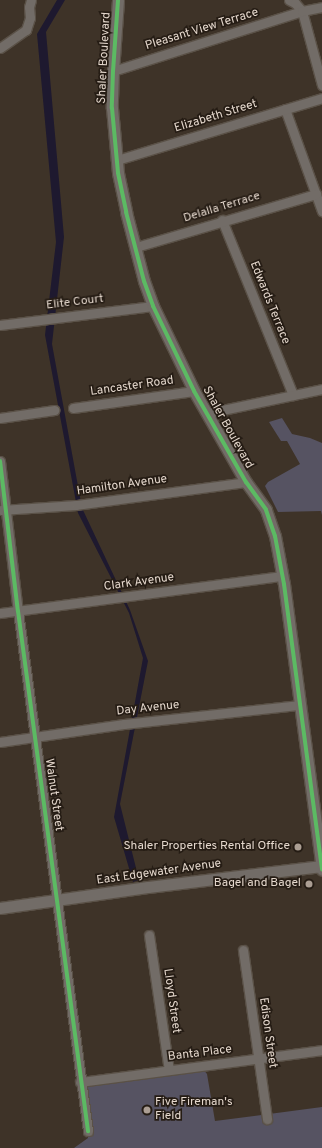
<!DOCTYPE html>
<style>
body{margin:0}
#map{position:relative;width:322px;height:1148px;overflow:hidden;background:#3e3328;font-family:Overpass,sans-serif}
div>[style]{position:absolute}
.green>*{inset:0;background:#565362}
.water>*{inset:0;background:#1e192f}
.roads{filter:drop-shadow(1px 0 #5a5147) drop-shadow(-1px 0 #5a5147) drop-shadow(0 1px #5a5147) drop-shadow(0 -1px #5a5147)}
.minor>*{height:9px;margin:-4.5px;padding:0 4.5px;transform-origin:4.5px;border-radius:4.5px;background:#726c67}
.tertiary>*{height:11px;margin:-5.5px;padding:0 5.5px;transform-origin:5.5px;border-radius:5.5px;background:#726c67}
.cycleway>*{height:4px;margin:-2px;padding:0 2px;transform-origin:2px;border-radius:2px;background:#5cba63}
.dots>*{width:11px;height:11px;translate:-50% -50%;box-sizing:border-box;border:2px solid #251c14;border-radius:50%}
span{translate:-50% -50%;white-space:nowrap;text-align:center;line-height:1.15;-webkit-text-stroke:3.5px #251c14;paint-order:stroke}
.street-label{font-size:12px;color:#e5d8cd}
.poi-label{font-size:12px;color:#e5d8cd}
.right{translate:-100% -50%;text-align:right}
.left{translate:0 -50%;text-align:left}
</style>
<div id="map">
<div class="green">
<i style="clip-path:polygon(282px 418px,292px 434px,310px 438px,322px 443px,322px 515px,321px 511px,278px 512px,265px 486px,268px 482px,300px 464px,287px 441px,281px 441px,269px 422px)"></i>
<i style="clip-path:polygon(199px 1064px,207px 1074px,215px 1121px,322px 1107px,322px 1148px,74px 1148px,88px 1138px,80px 1082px)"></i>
</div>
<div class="water">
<i style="clip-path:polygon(57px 0,65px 0,46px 32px,64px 237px,52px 344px,82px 508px,130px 610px,148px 661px,120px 804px,139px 880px,133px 882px,114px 817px,143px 658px,129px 613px,78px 513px,45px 335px,56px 242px,37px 34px)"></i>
</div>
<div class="roads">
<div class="minor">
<i style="left:289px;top:0;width:7px;rotate:27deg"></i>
<i style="left:295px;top:3px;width:11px;rotate:49deg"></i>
<i style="left:302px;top:11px;width:77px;rotate:74.9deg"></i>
<i style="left:0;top:48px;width:32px;rotate:-35deg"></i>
<i style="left:26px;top:30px;width:13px;rotate:-72deg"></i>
<i style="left:30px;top:18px;width:11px;rotate:-95deg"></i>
<i style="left:29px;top:7px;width:7px;rotate:-74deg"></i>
<i style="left:113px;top:71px;width:198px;rotate:-17.6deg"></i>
<i style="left:302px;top:11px;width:20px;rotate:-11deg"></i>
<i style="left:285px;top:109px;width:109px;rotate:70.1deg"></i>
<i style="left:117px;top:160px;width:214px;rotate:-16.8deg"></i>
<i style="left:222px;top:220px;width:189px;rotate:67.9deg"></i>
<i style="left:136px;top:247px;width:188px;rotate:-16.4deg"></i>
<i style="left:0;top:325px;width:154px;rotate:-7.1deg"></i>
<i style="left:73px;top:408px;width:122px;rotate:-8deg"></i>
<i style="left:208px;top:413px;width:116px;rotate:-11.9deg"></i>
<i style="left:0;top:418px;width:55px;rotate:-8.4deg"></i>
<i style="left:0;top:461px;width:151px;rotate:83.2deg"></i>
<i style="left:18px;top:611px;width:525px;rotate:82.33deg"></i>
<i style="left:1px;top:510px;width:75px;rotate:-3.8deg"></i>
<i style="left:76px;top:505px;width:172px;rotate:-7.7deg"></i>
<i style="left:0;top:613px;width:284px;rotate:-7.5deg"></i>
<i style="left:0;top:742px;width:125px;rotate:-8.3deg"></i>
<i style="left:124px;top:724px;width:177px;rotate:-6.2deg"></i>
<i style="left:149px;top:935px;width:136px;rotate:81.6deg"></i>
<i style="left:243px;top:950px;width:171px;rotate:81.9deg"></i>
<i style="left:80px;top:1082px;width:244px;rotate:-7.5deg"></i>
</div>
<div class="tertiary">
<i style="left:118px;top:0;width:71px;rotate:94deg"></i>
<i style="left:113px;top:71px;width:37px;rotate:92deg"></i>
<i style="left:112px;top:108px;width:65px;rotate:84.7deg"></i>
<i style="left:118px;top:173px;width:40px;rotate:78deg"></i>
<i style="left:126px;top:212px;width:71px;rotate:75.4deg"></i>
<i style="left:144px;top:281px;width:27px;rotate:70deg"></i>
<i style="left:153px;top:306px;width:94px;rotate:64.2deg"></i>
<i style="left:194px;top:391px;width:105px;rotate:60.3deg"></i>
<i style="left:246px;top:482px;width:34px;rotate:54deg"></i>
<i style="left:266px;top:510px;width:28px;rotate:71deg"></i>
<i style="left:275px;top:536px;width:49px;rotate:79.4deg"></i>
<i style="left:284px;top:584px;width:288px;rotate:82.4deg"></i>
<i style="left:0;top:908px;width:149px;rotate:-8.1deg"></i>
<i style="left:148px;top:887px;width:175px;rotate:-6.9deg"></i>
</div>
</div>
<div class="cycleway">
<i style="left:118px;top:0;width:71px;rotate:94deg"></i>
<i style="left:113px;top:71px;width:37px;rotate:92deg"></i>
<i style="left:112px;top:108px;width:65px;rotate:84.7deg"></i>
<i style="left:118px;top:173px;width:40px;rotate:78deg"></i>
<i style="left:126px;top:212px;width:71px;rotate:75.4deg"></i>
<i style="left:144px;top:281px;width:27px;rotate:70deg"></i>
<i style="left:153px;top:306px;width:94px;rotate:64.2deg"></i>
<i style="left:194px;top:391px;width:105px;rotate:60.3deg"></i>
<i style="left:246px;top:482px;width:34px;rotate:54deg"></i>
<i style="left:266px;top:510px;width:28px;rotate:71deg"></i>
<i style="left:275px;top:536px;width:49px;rotate:79.4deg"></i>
<i style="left:284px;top:584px;width:288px;rotate:82.4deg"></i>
<i style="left:0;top:461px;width:151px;rotate:83.2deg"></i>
<i style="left:18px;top:611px;width:525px;rotate:82.33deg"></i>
</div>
<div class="dots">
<i style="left:298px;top:847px;background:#ab9e93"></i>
<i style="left:309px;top:884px;background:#ab9e93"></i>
<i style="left:147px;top:1110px;background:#ab9e93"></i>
</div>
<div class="street-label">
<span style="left:202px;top:30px;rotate:-17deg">Pleasant View Terrace</span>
<span style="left:105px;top:58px;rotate:-87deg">Shaler Boulevard</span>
<span style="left:216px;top:117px;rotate:-17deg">Elizabeth Street</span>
<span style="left:222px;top:208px;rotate:-17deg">Delalla Terrace</span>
<span style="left:75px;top:303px;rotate:-7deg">Elite Court</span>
<span style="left:269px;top:303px;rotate:68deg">Edwards Terrace</span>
<span style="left:132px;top:387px;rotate:-8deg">Lancaster Road</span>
<span style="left:227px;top:428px;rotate:61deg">Shaler Boulevard</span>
<span style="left:122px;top:486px;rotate:-8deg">Hamilton Avenue</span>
<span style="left:139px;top:583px;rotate:-8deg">Clark Avenue</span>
<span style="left:148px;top:709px;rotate:-6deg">Day Avenue</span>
<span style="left:53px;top:795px;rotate:82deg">Walnut Street</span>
<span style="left:159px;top:873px;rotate:-8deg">East Edgewater Avenue</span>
<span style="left:171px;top:1001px;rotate:82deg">Lloyd Street</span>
<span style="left:267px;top:1033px;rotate:82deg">Edison Street</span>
<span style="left:200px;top:1054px;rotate:-7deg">Banta Place</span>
</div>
<div class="poi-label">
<span class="right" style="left:290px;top:847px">Shaler Properties Rental Office</span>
<span class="right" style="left:301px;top:884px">Bagel and Bagel</span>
<span class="left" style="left:155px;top:1110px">Five Fireman's<br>Field</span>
</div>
</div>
